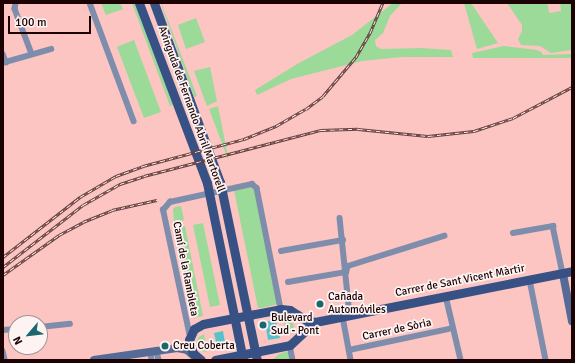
<!DOCTYPE html>
<meta charset="utf-8">
<style>
body{margin:0}
#map{position:relative;width:575px;height:363px;overflow:hidden;background:#fcc5c1;font-family:Signika,sans-serif}
div>[style]{position:absolute}
.green>*{inset:0;background:#9bda98}
.water>*{inset:0;background:#58c2cb}
.street>*{height:5.5px;margin:-2.75px;padding:0 2.75px;transform-origin:2.75px;border-radius:2.75px;background:#7e8dab}
.secondary>*{height:8px;margin:-4px;padding:0 4px;transform-origin:4px;border-radius:4px;background:#556b95}
.primary>*{height:9px;margin:-4.5px;padding:0 4.5px;transform-origin:4.5px;border-radius:4.5px;background:#385185}
.rail>*{height:3px;margin-top:-1.5px;transform-origin:0;background:repeating-linear-gradient(90deg,#fdf3f2 0 4.5px,#64403f 0 9px);box-sizing:border-box;border-block:1px solid #64403f}
.dots>*{width:11px;height:11px;translate:-50% -50%;box-sizing:border-box;border:2px solid #fdf3f2;border-radius:50%}
span{translate:-50% -50%;white-space:nowrap;text-align:center;line-height:1.15;-webkit-text-stroke:3.5px #fdf3f2;paint-order:stroke}
.street-label{font-size:11px;color:#1d0203}
.poi-label{font-size:11px;color:#1d0203}
.left{translate:0 -50%;text-align:left}
.frame{position:absolute;inset:0;border:4px solid #1d0203;pointer-events:none}
.north{position:absolute;left:8px;top:315px;width:40px;height:40px;box-sizing:border-box;background:#fdf3f2;border:1px solid #a39392;border-radius:50%;rotate:242deg;font-size:11px;font-weight:700;line-height:16px;text-align:center;color:#1d0203}
.north::after{content:'';display:block;margin:auto;width:14px;height:18px;background:#1a676d;clip-path:polygon(50% 0,100% 100%,50% 72%,0 100%)}
.scale{position:absolute;left:8px;top:16px;width:83px;height:18px;box-sizing:border-box;border:2px solid #1d0203;border-top:0;padding-left:5px;font-size:12px;line-height:14px;white-space:nowrap;color:#1d0203;-webkit-text-stroke:3px #fdf3f2;paint-order:stroke}
</style>
<div id="map">
<div class="green">
<i style="clip-path:polygon(101px 3px,120px 3px,123px 9px,106px 15px)"></i>
<i style="clip-path:polygon(132px 3px,135px 3px,173px 105px,170px 106px)"></i>
<i style="clip-path:polygon(393px 3px,402px 3px,390px 16px,383px 33px,375px 40px,376px 46px,381px 49px,420px 48px,451px 50px,453px 57px,401px 57px,362px 61px,291px 79px,257px 95px,255px 90px,299px 63px,352px 35px)"></i>
<i style="clip-path:polygon(464px 3px,471px 3px,498px 43px,477px 49px)"></i>
<i style="clip-path:polygon(507px 3px,545px 3px,548px 5px,549px 13px,561px 11px,560px 3px,572px 4px,572px 50px,551px 53px,540px 46px,521px 45px,518px 39px,522px 31px,522px 25px)"></i>
<i style="clip-path:polygon(161px 4px,162px 5px,197px 96px,194px 97px)"></i>
<i style="clip-path:polygon(196px 18px,205px 42px,186px 49px,178px 25px)"></i>
<i style="clip-path:polygon(134px 40px,161px 112px,144px 118px,117px 47px)"></i>
<i style="clip-path:polygon(504px 46px,537px 50px,541px 52px,543px 55px,572px 54px,572px 58px,473px 58px,472px 53px)"></i>
<i style="clip-path:polygon(210px 67px,217px 101px,207px 106px,194px 71px)"></i>
<i style="clip-path:polygon(218px 106px,229px 162px,209px 109px)"></i>
<i style="clip-path:polygon(250px 187px,256px 191px,278px 304px,261px 308px,258px 308px,234px 190px)"></i>
<i style="clip-path:polygon(181px 206px,184px 220px,174px 222px,173px 209px,175px 207px)"></i>
<i style="clip-path:polygon(203px 223px,220px 305px,210px 307px,193px 225px)"></i>
<i style="clip-path:polygon(185px 226px,203px 316px,193px 318px,175px 228px)"></i>
<i style="clip-path:polygon(283px 318px,289px 319px,294px 325px,292px 333px,287px 336px)"></i>
<i style="clip-path:polygon(204px 334px,207px 352px,199px 350px,196px 343px,199px 337px)"></i>
<i style="clip-path:polygon(289px 351px,291px 360px,272px 360px,279px 354px)"></i>
</div>
<div class="water">
<i style="clip-path:polygon(276px 320px,280px 338px,268px 340px,265px 322px)"></i>
<i style="clip-path:polygon(223px 331px,226px 348px,218px 350px,214px 333px)"></i>
</div>
<div class="street">
<i style="left:16px;top:3px;width:6px;rotate:99deg"></i>
<i style="left:15px;top:9px;width:48px;rotate:69.3deg"></i>
<i style="left:90px;top:3px;width:126px;rotate:69.6deg"></i>
<i style="left:3px;top:54px;width:9px;rotate:69deg"></i>
<i style="left:6px;top:62px;width:47px;rotate:-16.1deg"></i>
<i style="left:340px;top:218px;width:98px;rotate:84.1deg"></i>
<i style="left:513px;top:233px;width:41px;rotate:-9.9deg"></i>
<i style="left:553px;top:226px;width:49px;rotate:78.2deg"></i>
<i style="left:281px;top:251px;width:63px;rotate:-10.1deg"></i>
<i style="left:530px;top:280px;width:82px;rotate:78.7deg"></i>
<i style="left:288px;top:282px;width:59px;rotate:-9.8deg"></i>
<i style="left:346px;top:272px;width:6px;rotate:-72deg"></i>
<i style="left:348px;top:266px;width:101px;rotate:-17.4deg"></i>
<i style="left:446px;top:296px;width:66px;rotate:76.8deg"></i>
<i style="left:343px;top:317px;width:44px;rotate:79.5deg"></i>
<i style="left:40px;top:327px;width:30px;rotate:-6deg"></i>
<i style="left:3px;top:330px;width:13px;rotate:-4deg"></i>
<i style="left:190px;top:337px;width:130px;rotate:-102deg"></i>
<i style="left:163px;top:210px;width:11px;rotate:-49deg"></i>
<i style="left:170px;top:202px;width:84px;rotate:-12.4deg"></i>
<i style="left:252px;top:184px;width:6px;rotate:39deg"></i>
<i style="left:257px;top:188px;width:123px;rotate:78.8deg"></i>
<i style="left:290px;top:345px;width:15px;rotate:79deg"></i>
<i style="left:349px;top:350px;width:102px;rotate:-11.9deg"></i>
<i style="left:3px;top:351px;width:9px;rotate:77deg"></i>
<i style="left:157px;top:352px;width:8px;rotate:76deg"></i>
<i style="left:151px;top:353px;width:7px;rotate:82deg"></i>
</div>
<div class="secondary">
<i style="left:563px;top:274px;width:48px;rotate:79.2deg"></i>
<i style="left:94px;top:360px;width:84px;rotate:-8.2deg"></i>
<i style="left:177px;top:348px;width:10px;rotate:11deg"></i>
<i style="left:187px;top:350px;width:11px;rotate:41deg"></i>
</div>
<div class="primary">
<i style="left:139px;top:3px;width:192px;rotate:69.3deg"></i>
<i style="left:207px;top:183px;width:181px;rotate:78.5deg"></i>
<i style="left:154px;top:3px;width:191px;rotate:69.8deg"></i>
<i style="left:220px;top:182px;width:182px;rotate:78.3deg"></i>
<i style="left:201px;top:360px;width:11px;rotate:-139deg"></i>
<i style="left:193px;top:353px;width:14px;rotate:-107deg"></i>
<i style="left:189px;top:340px;width:12px;rotate:-66deg"></i>
<i style="left:194px;top:329px;width:10px;rotate:-29deg"></i>
<i style="left:203px;top:324px;width:79px;rotate:-10.9deg"></i>
<i style="left:281px;top:309px;width:9px;rotate:6deg"></i>
<i style="left:290px;top:310px;width:19px;rotate:32deg"></i>
<i style="left:306px;top:320px;width:9px;rotate:13deg"></i>
<i style="left:315px;top:322px;width:262px;rotate:-11.2deg"></i>
<i style="left:215px;top:360px;width:76px;rotate:-11.3deg"></i>
<i style="left:290px;top:345px;width:34px;rotate:-43deg"></i>
</div>
<div class="rail">
<i style="left:3px;top:257px;width:98px;rotate:-37.9deg"></i>
<i style="left:80px;top:197px;width:42px;rotate:-30.3deg"></i>
<i style="left:116px;top:176px;width:29px;rotate:-20deg"></i>
<i style="left:143px;top:166px;width:105px;rotate:-15deg"></i>
<i style="left:244px;top:139px;width:35px;rotate:-22deg"></i>
<i style="left:276px;top:126px;width:34px;rotate:-30deg"></i>
<i style="left:306px;top:109px;width:21px;rotate:-37deg"></i>
<i style="left:323px;top:96px;width:51px;rotate:-49.8deg"></i>
<i style="left:356px;top:57px;width:28px;rotate:-60deg"></i>
<i style="left:370px;top:33px;width:33px;rotate:-67deg"></i>
<i style="left:3px;top:267px;width:101px;rotate:-37.8deg"></i>
<i style="left:83px;top:205px;width:43px;rotate:-29.6deg"></i>
<i style="left:120px;top:184px;width:25px;rotate:-18deg"></i>
<i style="left:144px;top:176px;width:183px;rotate:-14.6deg"></i>
<i style="left:321px;top:130px;width:37px;rotate:-2deg"></i>
<i style="left:358px;top:129px;width:70px;rotate:5.7deg"></i>
<i style="left:428px;top:136px;width:46px;rotate:-6.2deg"></i>
<i style="left:474px;top:131px;width:41px;rotate:-18.4deg"></i>
<i style="left:513px;top:118px;width:67px;rotate:-27.7deg"></i>
<i style="left:3px;top:275px;width:69px;rotate:-35.5deg"></i>
<i style="left:59px;top:235px;width:27px;rotate:-28deg"></i>
<i style="left:83px;top:222px;width:31px;rotate:-22deg"></i>
<i style="left:112px;top:210px;width:46px;rotate:-12.5deg"></i>
</div>
<div class="dots">
<i style="left:320px;top:304px;background:#1a676d"></i>
<i style="left:263px;top:325px;background:#1a676d"></i>
<i style="left:165px;top:346px;background:#1a676d"></i>
</div>
<div class="street-label">
<span style="left:191px;top:109px;rotate:70deg">Avinguda de Fernando Abril Martorell</span>
<span style="left:185px;top:269px;rotate:79deg">Camí de la Rambleta</span>
<span style="left:460px;top:281px;rotate:-11deg">Carrer de Sant Vicent Màrtir</span>
<span style="left:397px;top:330px;rotate:-12deg">Carrer de Sòria</span>
</div>
<div class="poi-label">
<span class="left" style="left:328px;top:304px">Cañada<br>Automóviles</span>
<span class="left" style="left:271px;top:325px">Bulevard<br>Sud - Pont</span>
<span class="left" style="left:173px;top:346px">Creu Coberta</span>
</div>
<div class="frame"></div>
<div class="north">N</div>
<div class="scale">100 m</div>
</div>
